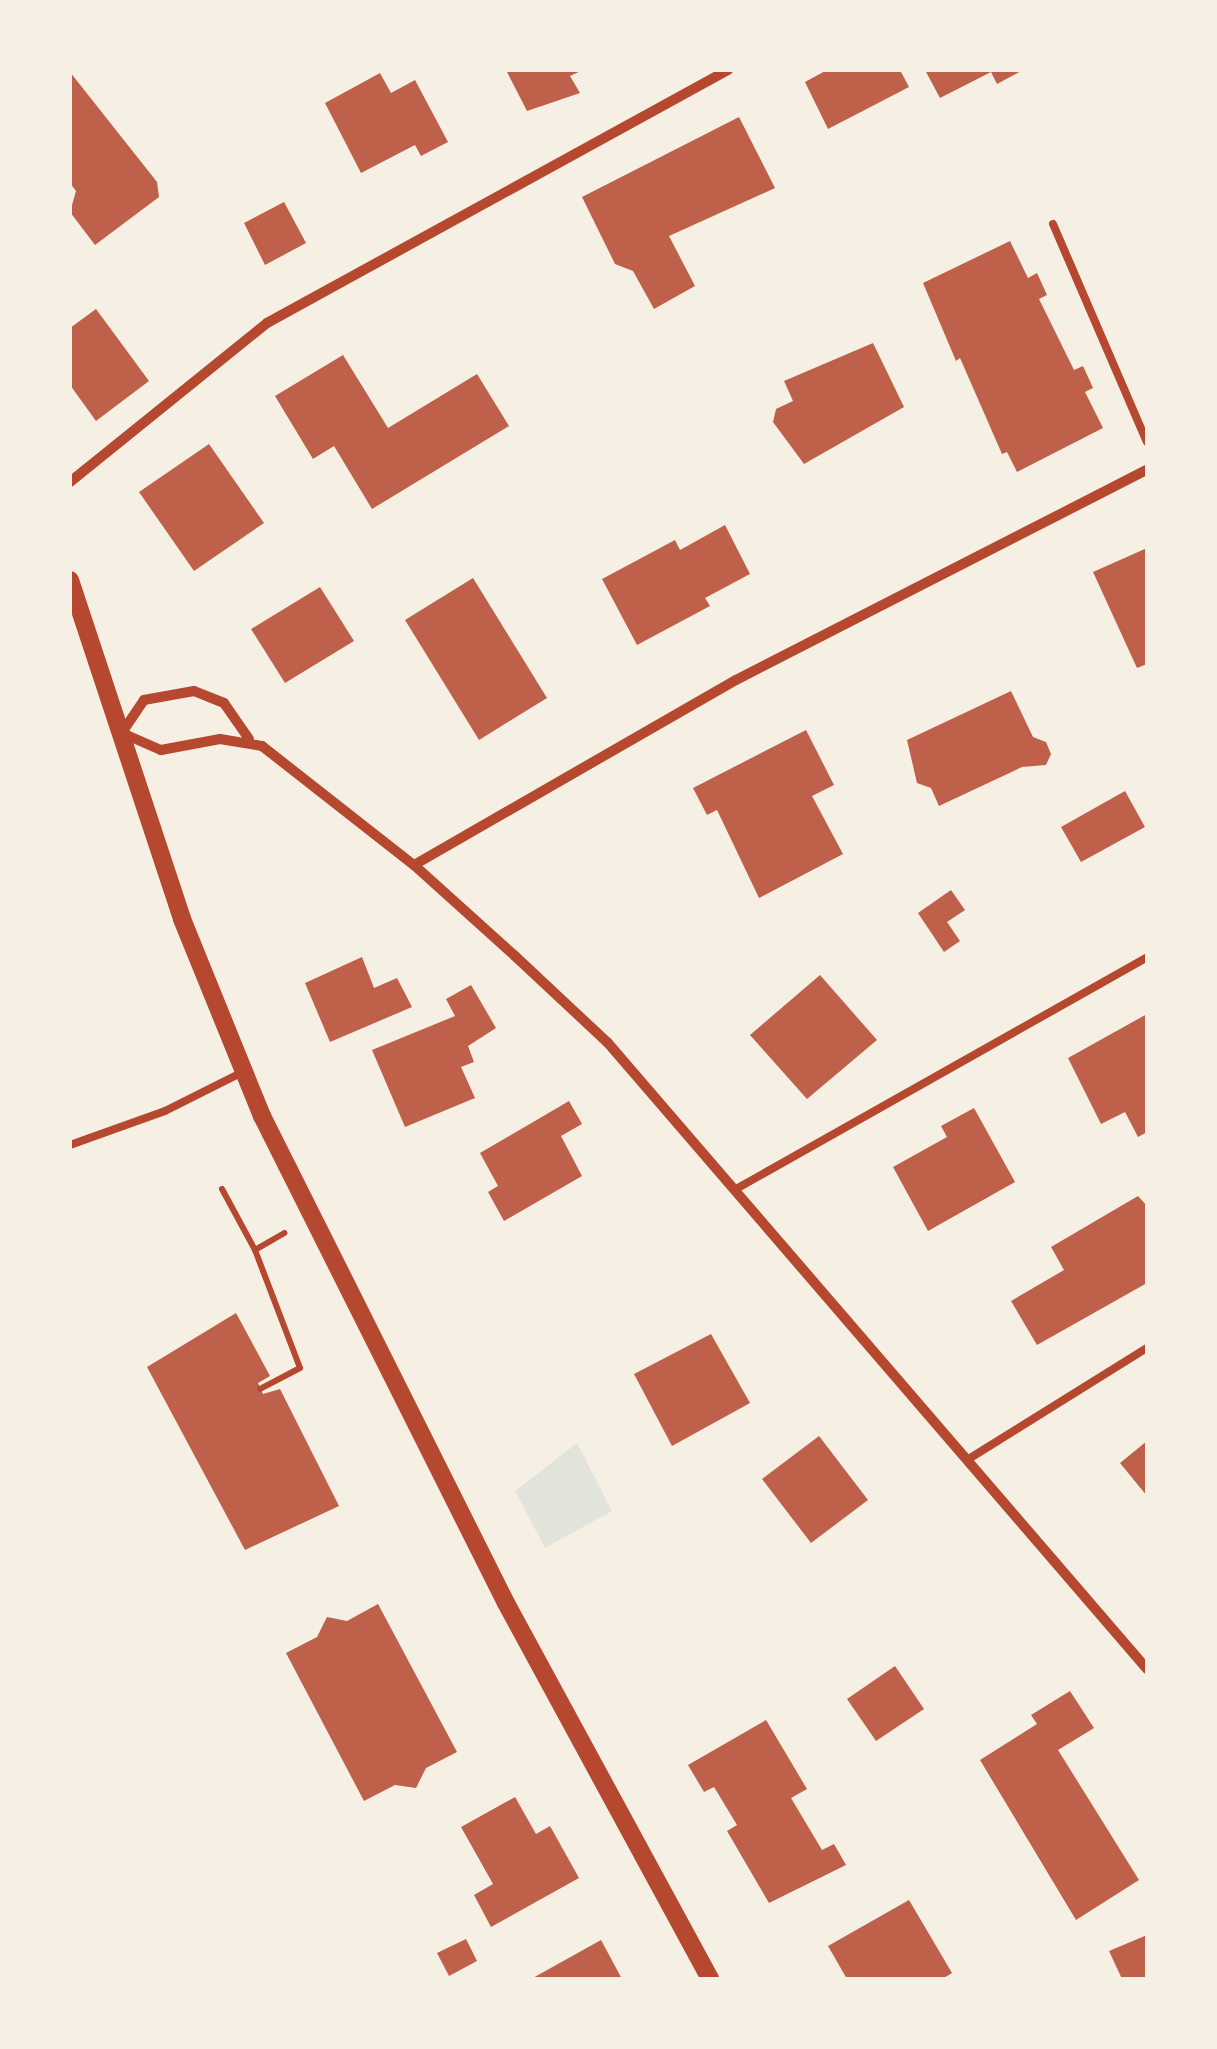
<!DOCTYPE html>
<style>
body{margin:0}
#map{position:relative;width:1217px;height:2049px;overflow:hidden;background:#f6efe4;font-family:"Playfair Display",serif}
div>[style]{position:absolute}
.green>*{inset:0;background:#e2e4dc}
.building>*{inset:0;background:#bf614a}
.path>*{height:6px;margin:-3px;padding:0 3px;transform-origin:3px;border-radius:3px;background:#b5482f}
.service>*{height:8px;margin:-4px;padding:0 4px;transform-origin:4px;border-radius:4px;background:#b5482f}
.minor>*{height:10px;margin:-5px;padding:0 5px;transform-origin:5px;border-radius:5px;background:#b5482f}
.tertiary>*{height:18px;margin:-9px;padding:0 9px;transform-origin:9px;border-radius:9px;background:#b5482f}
span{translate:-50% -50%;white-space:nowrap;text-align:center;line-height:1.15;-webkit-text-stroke:10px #f6efe4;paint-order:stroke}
.frame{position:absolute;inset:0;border:72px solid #f6efe4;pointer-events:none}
</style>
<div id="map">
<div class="green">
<i style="clip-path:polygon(577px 1443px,612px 1511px,545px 1548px,515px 1491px)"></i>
</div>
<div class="building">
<i style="clip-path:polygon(506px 70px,583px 70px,570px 76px,580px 93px,527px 111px)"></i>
<i style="clip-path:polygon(827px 70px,900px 70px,909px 87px,828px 129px,805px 82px)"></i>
<i style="clip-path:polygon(925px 70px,1023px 70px,997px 84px,991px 72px,940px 98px)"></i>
<i style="clip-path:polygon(70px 72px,157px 182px,159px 197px,95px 245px,70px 212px,76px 191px,70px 183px)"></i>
<i style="clip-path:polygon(380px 73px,391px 93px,415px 80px,448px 142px,421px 156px,415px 145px,361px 173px,325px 103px)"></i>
<i style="clip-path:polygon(739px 117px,775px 188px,669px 236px,695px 286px,654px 309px,633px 271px,615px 264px,582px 197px)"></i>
<i style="clip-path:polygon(284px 202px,306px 243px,265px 265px,244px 223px)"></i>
<i style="clip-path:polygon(1010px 241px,1028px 278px,1037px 273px,1047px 295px,1039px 299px,1074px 370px,1083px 366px,1093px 388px,1085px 392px,1103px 428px,1017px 472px,1007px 452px,1002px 454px,960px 358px,956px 361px,923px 283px)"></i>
<i style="clip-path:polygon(96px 309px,149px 381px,96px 421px,70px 385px,70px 328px)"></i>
<i style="clip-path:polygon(873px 343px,904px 407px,804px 464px,773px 422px,776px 409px,793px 401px,784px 381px)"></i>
<i style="clip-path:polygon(343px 355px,388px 428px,477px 374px,509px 426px,372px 509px,334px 446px,313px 459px,275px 396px)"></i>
<i style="clip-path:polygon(209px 444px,264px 523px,194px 571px,139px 492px)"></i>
<i style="clip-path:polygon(725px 525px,750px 574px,705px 598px,710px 606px,637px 645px,602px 579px,675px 540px,680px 550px)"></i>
<i style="clip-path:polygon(1147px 548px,1147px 664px,1137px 668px,1093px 572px)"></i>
<i style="clip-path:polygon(473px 578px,547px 698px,479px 740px,405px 620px)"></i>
<i style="clip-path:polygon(320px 587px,354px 641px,285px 683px,251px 629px)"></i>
<i style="clip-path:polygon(1011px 691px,1033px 737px,1046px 742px,1051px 754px,1046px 765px,1022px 767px,939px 806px,931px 788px,917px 783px,907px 740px)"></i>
<i style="clip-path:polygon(806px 730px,834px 785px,812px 796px,843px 854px,759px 898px,717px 810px,707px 815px,693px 788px)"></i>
<i style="clip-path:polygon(1125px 791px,1145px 827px,1081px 862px,1061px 827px)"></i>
<i style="clip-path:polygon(951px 890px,965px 910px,947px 922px,960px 941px,944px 952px,918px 913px)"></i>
<i style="clip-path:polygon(362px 957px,374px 988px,397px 978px,412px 1007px,330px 1042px,305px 983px)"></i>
<i style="clip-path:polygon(820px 975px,877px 1040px,807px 1099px,750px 1035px)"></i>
<i style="clip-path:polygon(471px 985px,496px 1028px,468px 1046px,474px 1062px,461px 1067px,475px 1098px,405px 1127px,372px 1050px,455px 1016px,446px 999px)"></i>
<i style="clip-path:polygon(1147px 1014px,1147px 1132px,1138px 1137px,1125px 1112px,1101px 1124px,1068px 1058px)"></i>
<i style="clip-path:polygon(569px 1101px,582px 1124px,561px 1136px,582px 1176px,504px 1221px,488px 1192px,498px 1186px,480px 1153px)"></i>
<i style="clip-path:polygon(974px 1108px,1015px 1182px,928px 1231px,893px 1167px,947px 1137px,941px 1126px)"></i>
<i style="clip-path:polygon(1138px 1196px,1147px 1206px,1147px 1283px,1037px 1345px,1011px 1301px,1064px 1270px,1051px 1247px)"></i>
<i style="clip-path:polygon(236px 1313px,270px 1376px,258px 1383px,263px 1394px,280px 1389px,339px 1506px,245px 1550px,147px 1367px)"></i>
<i style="clip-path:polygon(711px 1334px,750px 1403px,672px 1446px,634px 1374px)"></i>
<i style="clip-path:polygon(819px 1436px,868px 1500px,811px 1543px,762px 1479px)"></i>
<i style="clip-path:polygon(1147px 1441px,1147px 1496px,1120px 1463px)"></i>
<i style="clip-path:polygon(378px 1604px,457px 1752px,426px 1768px,416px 1788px,395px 1785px,364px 1801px,286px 1653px,317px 1637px,327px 1617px,347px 1621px)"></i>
<i style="clip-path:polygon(895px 1666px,924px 1709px,876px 1741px,847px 1699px)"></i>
<i style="clip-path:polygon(1070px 1691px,1094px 1728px,1058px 1750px,1139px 1880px,1076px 1920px,980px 1760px,1037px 1724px,1031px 1715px)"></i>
<i style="clip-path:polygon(766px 1720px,807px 1789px,791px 1798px,822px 1850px,834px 1844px,846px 1865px,769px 1903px,727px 1831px,737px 1825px,714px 1787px,704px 1792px,688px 1765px)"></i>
<i style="clip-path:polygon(515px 1797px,536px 1834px,550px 1826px,579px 1878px,491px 1927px,474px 1895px,493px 1884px,461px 1827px)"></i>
<i style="clip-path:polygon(909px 1900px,952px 1973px,942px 1979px,847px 1979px,828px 1946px)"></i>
<i style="clip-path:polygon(1147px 1935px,1147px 1979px,1122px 1979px,1109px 1951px)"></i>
<i style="clip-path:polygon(466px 1939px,477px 1961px,449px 1976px,437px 1953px)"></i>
<i style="clip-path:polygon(601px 1940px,622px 1979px,531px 1979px)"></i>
</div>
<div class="path">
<i style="left:222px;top:1189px;width:69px;rotate:61.6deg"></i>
<i style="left:255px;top:1250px;width:126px;rotate:69.1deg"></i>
<i style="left:300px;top:1368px;width:45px;rotate:152.3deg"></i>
<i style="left:255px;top:1250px;width:34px;rotate:-30deg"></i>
</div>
<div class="service">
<i style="left:1053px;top:224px;width:237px;rotate:66.7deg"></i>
<i style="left:70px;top:1145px;width:101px;rotate:-19.7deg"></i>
<i style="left:165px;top:1111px;width:87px;rotate:-26.6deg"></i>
<i style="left:736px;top:1189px;width:472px;rotate:-29.4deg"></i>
<i style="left:967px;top:1460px;width:212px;rotate:-31.9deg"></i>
</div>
<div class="minor">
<i style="left:70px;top:482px;width:253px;rotate:-38.9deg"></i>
<i style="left:267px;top:323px;width:526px;rotate:-28.76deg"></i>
<i style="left:249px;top:739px;width:44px;rotate:-124.8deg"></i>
<i style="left:224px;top:703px;width:32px;rotate:-158deg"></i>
<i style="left:194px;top:691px;width:51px;rotate:169.8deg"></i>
<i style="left:144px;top:700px;width:40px;rotate:124deg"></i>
<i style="left:122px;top:733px;width:43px;rotate:23.6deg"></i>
<i style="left:161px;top:750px;width:60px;rotate:-10.6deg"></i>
<i style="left:220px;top:739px;width:43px;rotate:9.5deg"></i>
<i style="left:262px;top:746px;width:193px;rotate:38.1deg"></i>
<i style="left:414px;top:865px;width:136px;rotate:42deg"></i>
<i style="left:515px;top:956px;width:127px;rotate:43.1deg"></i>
<i style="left:608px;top:1043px;width:826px;rotate:49.27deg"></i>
<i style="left:414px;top:865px;width:371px;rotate:-29.9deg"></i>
<i style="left:736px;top:680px;width:462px;rotate:-27.1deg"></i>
</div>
<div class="tertiary">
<i style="left:70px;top:580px;width:357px;rotate:71.7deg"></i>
<i style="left:182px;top:919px;width:213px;rotate:67.9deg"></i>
<i style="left:262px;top:1116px;width:545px;rotate:63.39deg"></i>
<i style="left:506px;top:1603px;width:428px;rotate:61.5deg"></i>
</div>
<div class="frame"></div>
</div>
